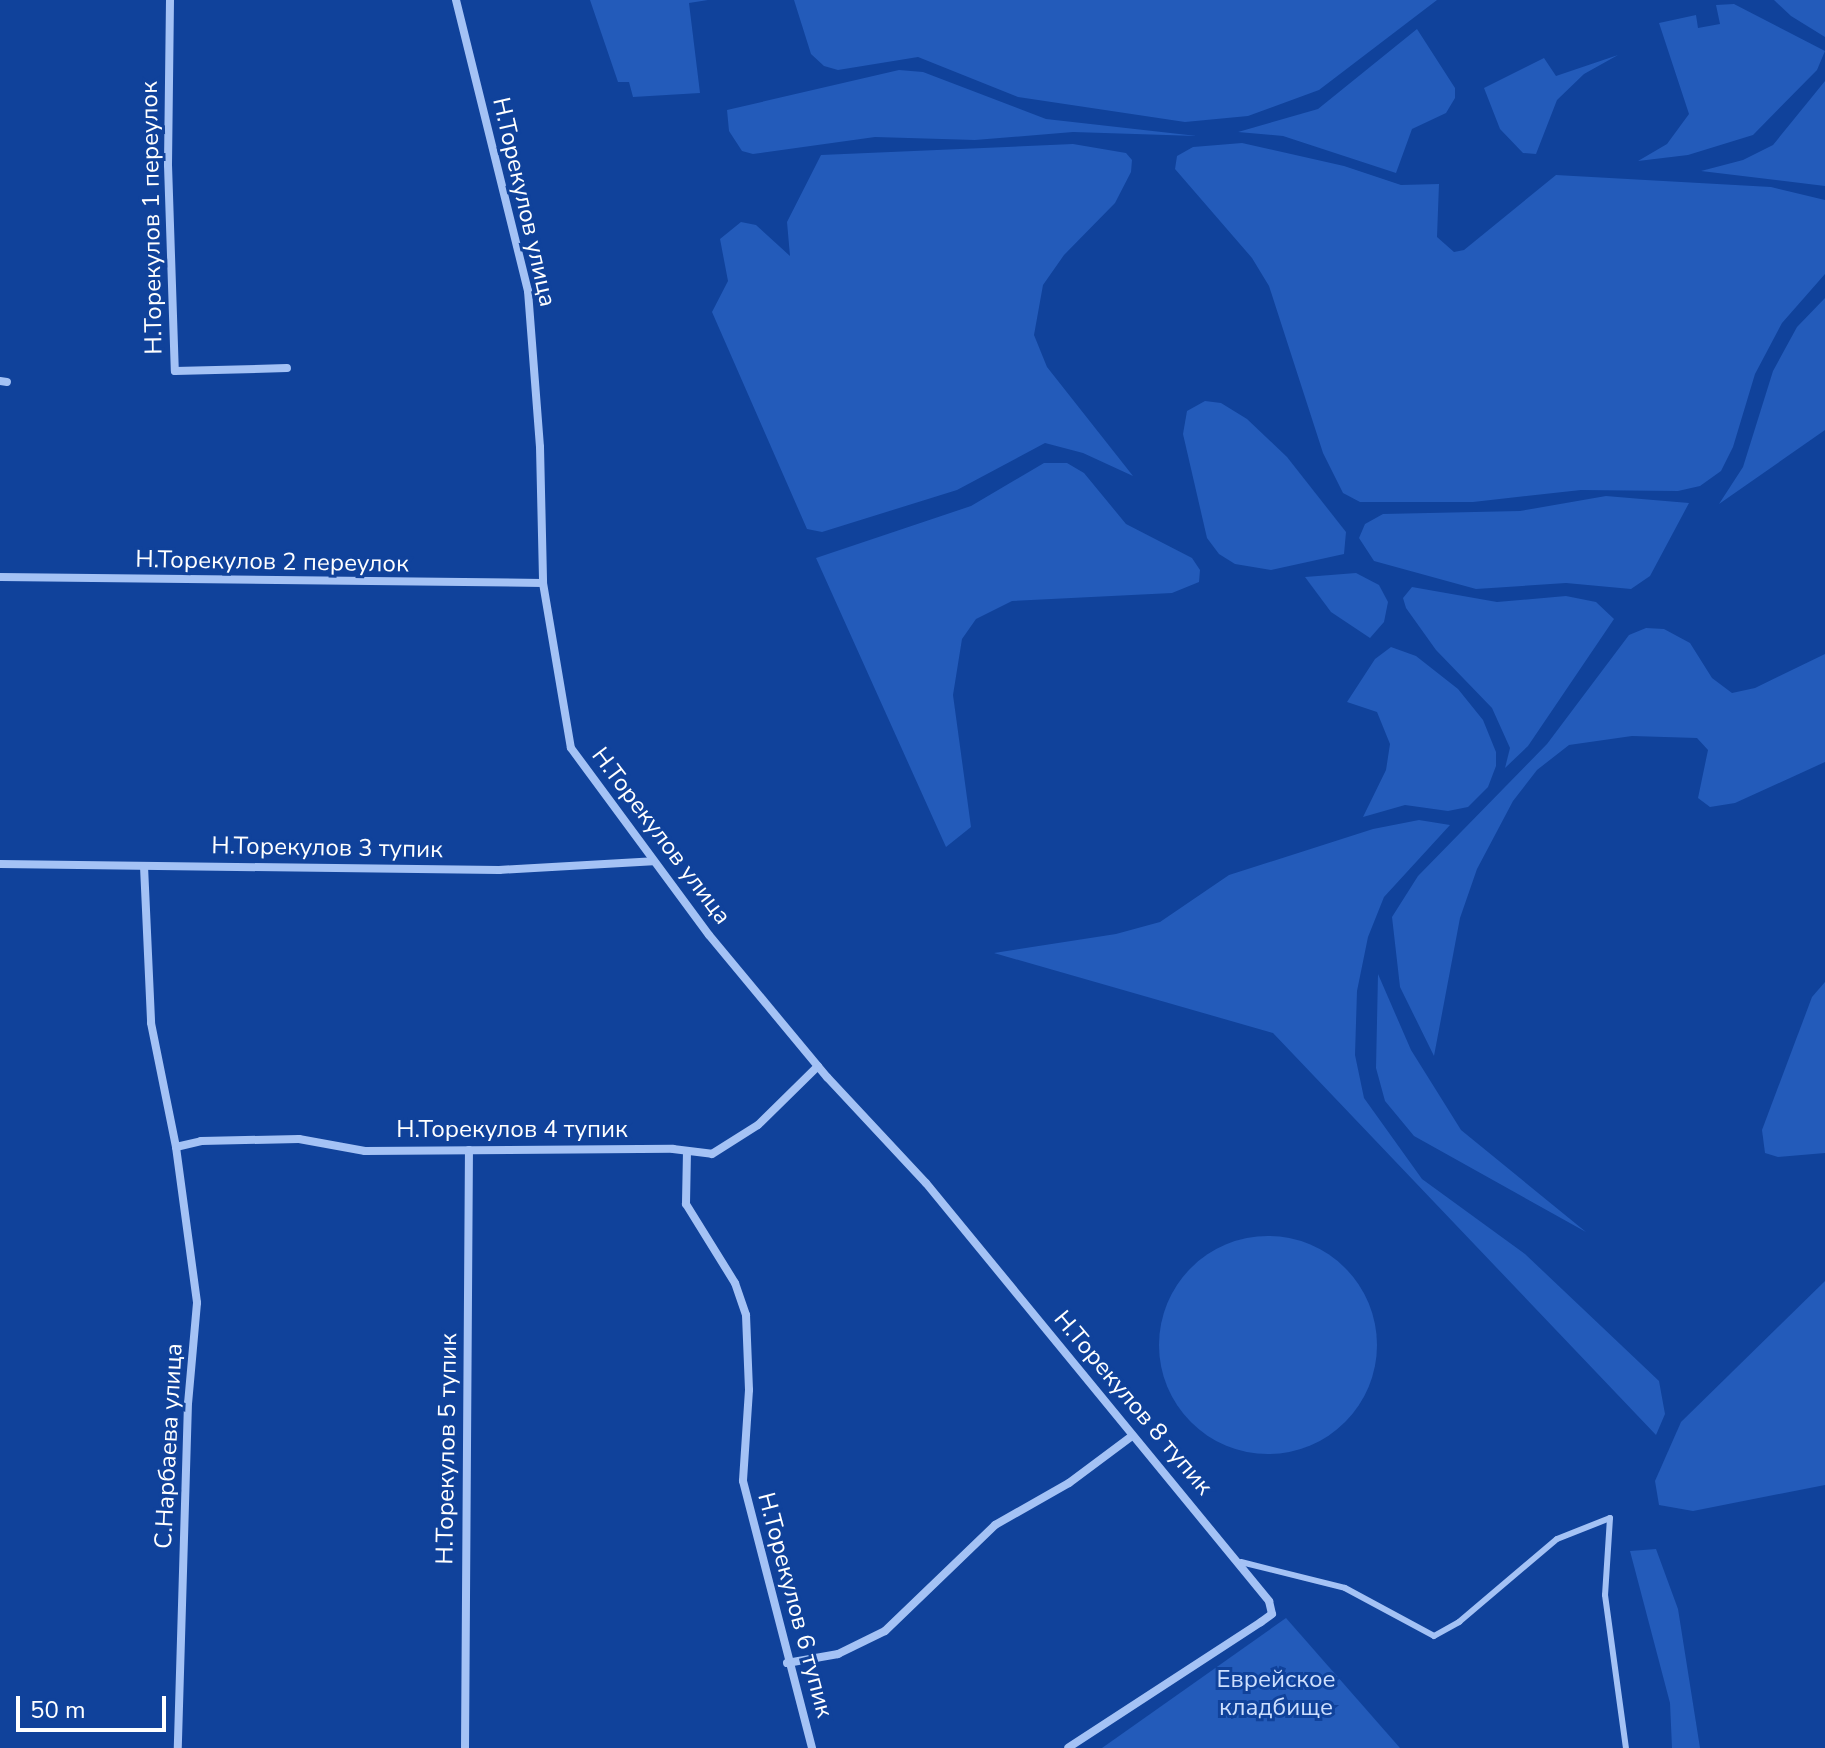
<!DOCTYPE html>
<meta charset="utf-8">
<style>
body{margin:0}
#map{position:relative;width:1825px;height:1748px;overflow:hidden;background:#10429b;font-family:"Nunito Sans",sans-serif}
div>[style]{position:absolute}
.green>*{inset:0;background:#235bba}
.round{border-radius:50%}
.service>*{height:6px;margin:-3px;padding:0 3px;transform-origin:3px;border-radius:3px;background:#a4c2f5}
.minor>*{height:8px;margin:-4px;padding:0 4px;transform-origin:4px;border-radius:4px;background:#a4c2f5}
span{translate:-50% -50%;white-space:nowrap;text-align:center;line-height:1.15;-webkit-text-stroke:6px #10429b;paint-order:stroke}
.street-label{font-size:24px;color:#fff}
.park-label{font-size:24px;color:#cddffe}
.scale{position:absolute;left:16px;top:1696px;width:150px;height:36px;box-sizing:border-box;border:4px solid #fff;border-top:0;padding-left:10px;font-size:24px;line-height:28px;white-space:nowrap;color:#fff;-webkit-text-stroke:6px #10429b;paint-order:stroke}
</style>
<div id="map">
<div class="green">
<i style="clip-path:polygon(590px 0,708px 0,689px 3px,700px 93px,633px 97px,629px 82px,618px 82px)"></i>
<i style="clip-path:polygon(794px 0,1437px 0,1319px 90px,1248px 116px,1185px 122px,1018px 97px,918px 57px,838px 70px,824px 66px,811px 54px)"></i>
<i style="clip-path:polygon(1774px 0,1825px 0,1825px 37px,1791px 16px)"></i>
<i style="clip-path:polygon(1734px 4px,1825px 51px,1817px 70px,1753px 135px,1688px 155px,1638px 161px,1667px 144px,1689px 114px,1659px 23px,1696px 15px,1698px 28px,1720px 24px,1716px 5px)"></i>
<i style="clip-path:polygon(1417px 29px,1455px 88px,1455px 98px,1446px 113px,1412px 129px,1396px 173px,1283px 136px,1238px 132px,1318px 109px)"></i>
<i style="clip-path:polygon(1618px 55px,1584px 74px,1557px 100px,1536px 154px,1523px 153px,1500px 129px,1484px 88px,1544px 58px,1556px 76px)"></i>
<i style="clip-path:polygon(899px 70px,923px 72px,1046px 119px,1197px 136px,1073px 132px,975px 140px,875px 137px,753px 154px,742px 151px,729px 131px,727px 110px)"></i>
<i style="clip-path:polygon(1825px 81px,1825px 186px,1701px 171px,1743px 160px,1773px 145px)"></i>
<i style="clip-path:polygon(1242px 143px,1344px 166px,1401px 185px,1439px 184px,1437px 237px,1454px 252px,1464px 250px,1556px 175px,1771px 187px,1825px 200px,1825px 274px,1782px 323px,1755px 374px,1733px 447px,1721px 471px,1700px 486px,1678px 491px,1581px 490px,1473px 502px,1360px 502px,1343px 493px,1323px 453px,1269px 286px,1252px 258px,1175px 169px,1177px 156px,1193px 147px)"></i>
<i style="clip-path:polygon(1073px 144px,1126px 153px,1132px 160px,1131px 172px,1115px 203px,1064px 255px,1043px 285px,1034px 335px,1047px 367px,1133px 476px,1083px 453px,1045px 443px,957px 490px,822px 532px,807px 529px,712px 312px,728px 281px,720px 239px,741px 222px,756px 225px,790px 256px,787px 222px,821px 155px)"></i>
<i style="clip-path:polygon(1825px 298px,1825px 430px,1719px 504px,1743px 467px,1773px 371px,1797px 327px)"></i>
<i style="clip-path:polygon(1205px 401px,1221px 403px,1247px 419px,1287px 457px,1346px 532px,1344px 554px,1271px 570px,1235px 564px,1219px 554px,1207px 538px,1183px 434px,1187px 411px)"></i>
<i style="clip-path:polygon(1044px 463px,1067px 463px,1084px 473px,1126px 524px,1192px 558px,1200px 570px,1199px 582px,1172px 593px,1012px 601px,976px 619px,962px 639px,953px 695px,971px 827px,946px 847px,816px 558px,971px 506px)"></i>
<i style="clip-path:polygon(1606px 496px,1689px 503px,1650px 576px,1631px 589px,1566px 583px,1476px 589px,1374px 561px,1359px 538px,1365px 524px,1383px 514px,1520px 511px)"></i>
<i style="clip-path:polygon(1356px 573px,1379px 585px,1388px 602px,1384px 622px,1370px 638px,1331px 612px,1305px 577px)"></i>
<i style="clip-path:polygon(1412px 587px,1497px 602px,1566px 596px,1596px 602px,1614px 619px,1528px 746px,1505px 768px,1510px 748px,1492px 708px,1436px 650px,1406px 608px,1403px 598px)"></i>
<i style="clip-path:polygon(1646px 628px,1664px 629px,1690px 643px,1712px 678px,1732px 693px,1755px 688px,1825px 654px,1825px 762px,1735px 803px,1710px 807px,1698px 798px,1708px 750px,1697px 738px,1632px 736px,1569px 745px,1537px 770px,1513px 801px,1477px 869px,1460px 918px,1434px 1056px,1400px 987px,1392px 917px,1418px 876px,1547px 744px,1629px 635px)"></i>
<i style="clip-path:polygon(1391px 647px,1416px 656px,1458px 689px,1483px 720px,1496px 752px,1496px 766px,1488px 787px,1468px 807px,1448px 811px,1405px 805px,1363px 817px,1386px 770px,1390px 744px,1377px 712px,1347px 702px,1375px 659px)"></i>
<i style="clip-path:polygon(1419px 820px,1450px 825px,1384px 897px,1368px 937px,1357px 991px,1355px 1055px,1364px 1098px,1422px 1179px,1525px 1254px,1659px 1381px,1665px 1414px,1656px 1435px,1273px 1033px,994px 953px,1116px 934px,1160px 922px,1229px 875px,1373px 829px)"></i>
<i style="clip-path:polygon(1378px 974px,1411px 1050px,1461px 1130px,1586px 1232px,1414px 1136px,1385px 1101px,1376px 1068px)"></i>
<i style="clip-path:polygon(1825px 982px,1825px 1153px,1778px 1157px,1765px 1153px,1762px 1130px,1812px 997px)"></i>
<i class="round" style="left:1159px;top:1236px;width:218px;height:218px"></i>
<i style="clip-path:polygon(1825px 1281px,1825px 1485px,1693px 1511px,1659px 1505px,1655px 1481px,1681px 1422px)"></i>
<i style="clip-path:polygon(1656px 1549px,1678px 1609px,1700px 1748px,1672px 1748px,1670px 1703px,1630px 1551px)"></i>
<i style="clip-path:polygon(1286px 1618px,1400px 1748px,1102px 1748px)"></i>
</div>
<div class="service">
<i style="left:1241px;top:1562px;width:107px;rotate:14deg"></i>
<i style="left:1345px;top:1588px;width:101px;rotate:28.3deg"></i>
<i style="left:1434px;top:1636px;width:29px;rotate:-29deg"></i>
<i style="left:1459px;top:1622px;width:128px;rotate:-40.3deg"></i>
<i style="left:1557px;top:1539px;width:57px;rotate:-21.6deg"></i>
<i style="left:1610px;top:1518px;width:77px;rotate:93.7deg"></i>
<i style="left:1605px;top:1595px;width:154px;rotate:82.2deg"></i>
</div>
<div class="minor">
<i style="left:170px;top:0;width:165px;rotate:90.7deg"></i>
<i style="left:168px;top:165px;width:206px;rotate:88.1deg"></i>
<i style="left:175px;top:371px;width:112px;rotate:-1.5deg"></i>
<i style="left:456px;top:0;width:300px;rotate:76.1deg"></i>
<i style="left:528px;top:291px;width:156px;rotate:85.6deg"></i>
<i style="left:540px;top:447px;width:136px;rotate:88.7deg"></i>
<i style="left:543px;top:583px;width:167px;rotate:80.4deg"></i>
<i style="left:571px;top:748px;width:232px;rotate:53.6deg"></i>
<i style="left:709px;top:935px;width:185px;rotate:50.3deg"></i>
<i style="left:827px;top:1077px;width:145px;rotate:47deg"></i>
<i style="left:926px;top:1183px;width:541px;rotate:50.63deg"></i>
<i style="left:1269px;top:1601px;width:13px;rotate:77deg"></i>
<i style="left:1272px;top:1614px;width:14px;rotate:144deg"></i>
<i style="left:1261px;top:1622px;width:230px;rotate:146.9deg"></i>
<i style="left:0;top:381px;width:7px;rotate:8deg"></i>
<i style="left:0;top:577px;width:543px;rotate:0.63deg"></i>
<i style="left:0;top:864px;width:499px;rotate:0.7deg"></i>
<i style="left:499px;top:870px;width:154px;rotate:-3.3deg"></i>
<i style="left:144px;top:866px;width:157px;rotate:87.4deg"></i>
<i style="left:151px;top:1023px;width:126px;rotate:78.6deg"></i>
<i style="left:176px;top:1147px;width:157px;rotate:82.3deg"></i>
<i style="left:197px;top:1303px;width:100px;rotate:95.1deg"></i>
<i style="left:188px;top:1403px;width:345px;rotate:91.7deg"></i>
<i style="left:176px;top:1147px;width:26px;rotate:-13deg"></i>
<i style="left:201px;top:1141px;width:98px;rotate:-1.2deg"></i>
<i style="left:299px;top:1139px;width:67px;rotate:10.3deg"></i>
<i style="left:365px;top:1151px;width:308px;rotate:-0.4deg"></i>
<i style="left:673px;top:1149px;width:39px;rotate:7deg"></i>
<i style="left:712px;top:1154px;width:54px;rotate:-32.2deg"></i>
<i style="left:758px;top:1125px;width:84px;rotate:-44.5deg"></i>
<i style="left:687px;top:1151px;width:53px;rotate:91.1deg"></i>
<i style="left:686px;top:1204px;width:93px;rotate:58.2deg"></i>
<i style="left:735px;top:1283px;width:34px;rotate:71deg"></i>
<i style="left:746px;top:1315px;width:75px;rotate:87.7deg"></i>
<i style="left:749px;top:1390px;width:91px;rotate:93.8deg"></i>
<i style="left:743px;top:1481px;width:276px;rotate:75.5deg"></i>
<i style="left:787px;top:1663px;width:52px;rotate:-10deg"></i>
<i style="left:838px;top:1654px;width:52px;rotate:-26.1deg"></i>
<i style="left:885px;top:1631px;width:153px;rotate:-43.9deg"></i>
<i style="left:995px;top:1525px;width:85px;rotate:-29.6deg"></i>
<i style="left:1069px;top:1483px;width:79px;rotate:-36.7deg"></i>
<i style="left:465px;top:1748px;width:598px;rotate:-89.62deg"></i>
</div>
<div class="street-label">
<span style="left:524px;top:202px;rotate:77deg">Н.Торекулов улица</span>
<span style="left:152px;top:218px;rotate:-91deg">Н.Торекулов 1 переулок</span>
<span style="left:272px;top:562px;rotate:1deg">Н.Торекулов 2 переулок</span>
<span style="left:661px;top:836px;rotate:53deg">Н.Торекулов улица</span>
<span style="left:327px;top:848px;rotate:1deg">Н.Торекулов 3 тупик</span>
<span style="left:512px;top:1130px">Н.Торекулов 4 тупик</span>
<span style="left:1133px;top:1403px;rotate:50deg">Н.Торекулов 8 тупик</span>
<span style="left:169px;top:1446px;rotate:-87deg">С.Нарбаева улица</span>
<span style="left:447px;top:1449px;rotate:-89deg">Н.Торекулов 5 тупик</span>
<span style="left:795px;top:1605px;rotate:75deg">Н.Торекулов 6 тупик</span>
</div>
<div class="park-label">
<span style="left:1276px;top:1694px">Еврейское<br>кладбище</span>
</div>
<div class="scale">50 m</div>
</div>
